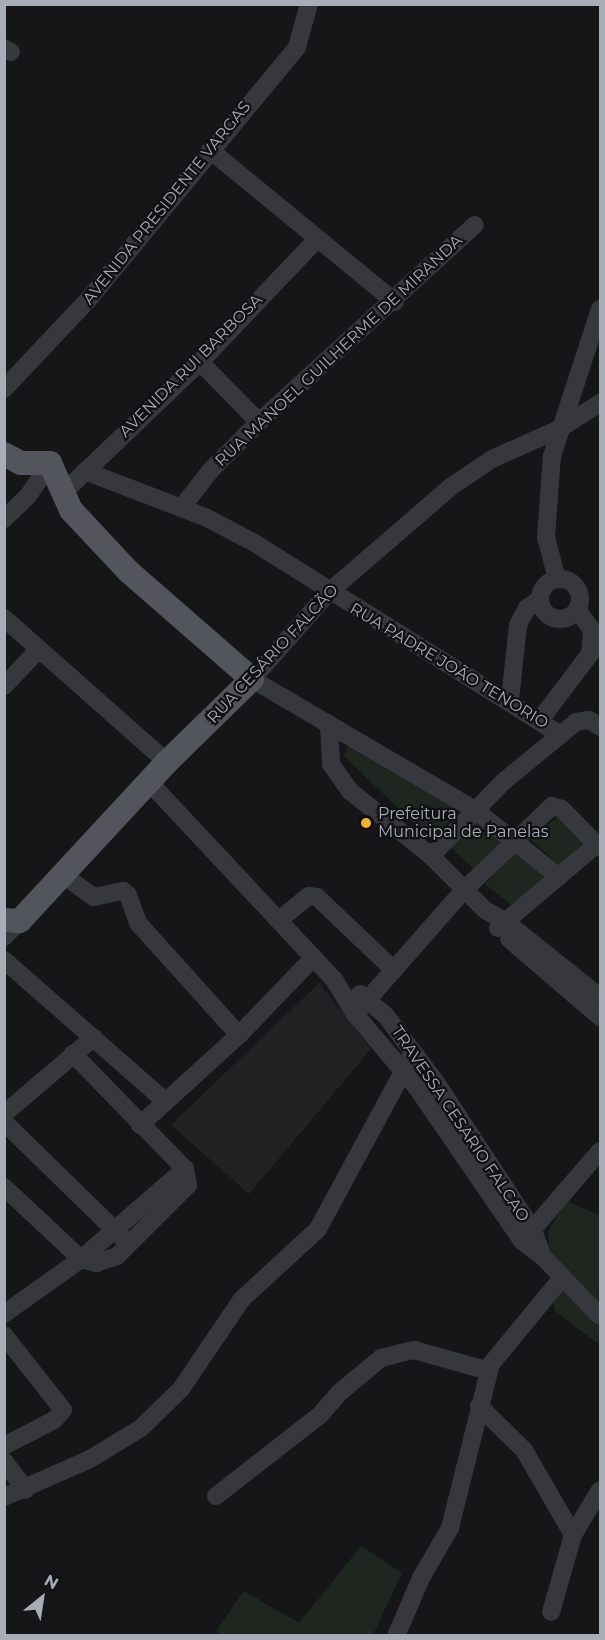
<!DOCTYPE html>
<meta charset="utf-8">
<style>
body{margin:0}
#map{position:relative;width:605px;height:1640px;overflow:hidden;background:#161618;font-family:Montserrat,sans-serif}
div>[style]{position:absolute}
.built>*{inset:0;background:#222225}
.green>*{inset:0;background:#1e261f}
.minor>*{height:18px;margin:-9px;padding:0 9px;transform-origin:9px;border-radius:9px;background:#37383d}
.minor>.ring{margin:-9px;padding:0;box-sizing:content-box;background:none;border:18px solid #37383d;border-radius:50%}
.major>*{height:24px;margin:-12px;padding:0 12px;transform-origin:12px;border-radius:12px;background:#53555c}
.dots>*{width:16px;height:16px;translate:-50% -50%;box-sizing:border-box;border:3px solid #111113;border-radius:50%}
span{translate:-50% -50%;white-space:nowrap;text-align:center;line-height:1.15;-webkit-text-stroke:4.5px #111113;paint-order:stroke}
.street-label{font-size:16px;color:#a8adb8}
.poi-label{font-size:16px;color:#a8adb8}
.left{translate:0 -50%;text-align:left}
.frame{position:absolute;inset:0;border:6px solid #a8adb8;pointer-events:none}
.north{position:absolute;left:12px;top:1568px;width:60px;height:60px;-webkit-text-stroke:4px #111113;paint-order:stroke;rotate:30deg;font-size:16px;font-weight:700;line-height:24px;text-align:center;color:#a8adb8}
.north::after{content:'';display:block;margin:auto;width:21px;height:27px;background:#a8adb8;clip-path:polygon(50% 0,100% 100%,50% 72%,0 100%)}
</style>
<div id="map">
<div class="built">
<i style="clip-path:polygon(319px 983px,371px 1049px,249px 1194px,171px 1125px)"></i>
</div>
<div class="green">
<i style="clip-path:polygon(350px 739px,457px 807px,435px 844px,344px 756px)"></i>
<i style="clip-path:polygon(561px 815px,586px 840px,560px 866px,529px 838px)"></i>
<i style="clip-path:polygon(480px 816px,508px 841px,477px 872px,450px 847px)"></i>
<i style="clip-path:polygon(517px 848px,549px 878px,514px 907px,485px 884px)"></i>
<i style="clip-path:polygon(566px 1201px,600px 1215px,600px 1345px,554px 1310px,548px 1232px)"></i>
<i style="clip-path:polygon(361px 1546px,402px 1573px,373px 1635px,219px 1635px,217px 1629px,244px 1591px,299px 1623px)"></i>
</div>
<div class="minor">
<i style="left:4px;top:48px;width:8px;rotate:30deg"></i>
<i style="left:210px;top:150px;width:239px;rotate:39.4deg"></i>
<i style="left:200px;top:362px;width:84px;rotate:45.5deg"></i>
<i style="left:4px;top:389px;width:122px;rotate:-46.7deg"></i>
<i style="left:88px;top:300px;width:328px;rotate:-50.4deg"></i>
<i style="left:297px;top:47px;width:45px;rotate:-74.4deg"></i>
<i style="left:85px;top:471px;width:129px;rotate:21deg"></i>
<i style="left:205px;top:517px;width:54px;rotate:27.5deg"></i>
<i style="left:253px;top:542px;width:363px;rotate:32.1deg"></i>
<i style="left:64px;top:492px;width:188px;rotate:-43.7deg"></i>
<i style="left:200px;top:362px;width:170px;rotate:-46.4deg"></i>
<i style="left:182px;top:507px;width:47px;rotate:-51.9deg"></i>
<i style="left:211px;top:470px;width:68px;rotate:-45deg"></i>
<i style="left:259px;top:422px;width:292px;rotate:-42.4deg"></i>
<i style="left:4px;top:519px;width:33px;rotate:-44deg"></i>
<i style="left:28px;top:496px;width:40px;rotate:-56deg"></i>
<i style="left:557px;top:579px;width:43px;rotate:-104.7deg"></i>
<i style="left:546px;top:537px;width:81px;rotate:-85.8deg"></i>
<i style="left:552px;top:456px;width:155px;rotate:-71.9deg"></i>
<i class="ring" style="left:540px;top:579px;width:22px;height:22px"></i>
<i style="left:4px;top:618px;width:217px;rotate:41.5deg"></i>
<i style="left:4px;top:686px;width:51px;rotate:-46.6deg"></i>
<i style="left:510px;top:700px;width:75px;rotate:-83.9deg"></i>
<i style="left:518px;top:625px;width:19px;rotate:-62deg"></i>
<i style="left:527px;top:608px;width:14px;rotate:-34deg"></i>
<i style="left:540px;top:720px;width:83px;rotate:-52.9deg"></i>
<i style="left:590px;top:654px;width:24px;rotate:-85deg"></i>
<i style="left:592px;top:630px;width:26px;rotate:-126deg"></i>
<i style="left:329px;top:724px;width:40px;rotate:87.1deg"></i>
<i style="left:331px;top:764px;width:33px;rotate:55deg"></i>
<i style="left:350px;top:791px;width:104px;rotate:38.7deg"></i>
<i style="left:431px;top:856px;width:76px;rotate:45deg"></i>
<i style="left:485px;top:910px;width:24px;rotate:30deg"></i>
<i style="left:506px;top:922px;width:120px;rotate:38.6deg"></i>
<i style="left:150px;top:783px;width:271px;rotate:46.9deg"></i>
<i style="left:335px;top:981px;width:39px;rotate:59deg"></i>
<i style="left:355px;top:1014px;width:97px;rotate:50deg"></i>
<i style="left:417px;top:1088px;width:186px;rotate:55.5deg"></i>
<i style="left:522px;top:1241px;width:26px;rotate:37deg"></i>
<i style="left:543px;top:1257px;width:82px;rotate:46deg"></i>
<i style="left:431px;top:856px;width:103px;rotate:-45.8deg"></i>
<i style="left:503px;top:782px;width:94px;rotate:-39.4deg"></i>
<i style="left:576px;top:722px;width:13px;rotate:-9deg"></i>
<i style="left:589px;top:720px;width:13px;rotate:32deg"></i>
<i style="left:62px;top:874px;width:39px;rotate:36deg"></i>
<i style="left:94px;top:897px;width:30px;rotate:-12deg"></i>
<i style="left:123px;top:891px;width:6px;rotate:39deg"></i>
<i style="left:128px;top:895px;width:30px;rotate:70deg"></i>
<i style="left:138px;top:923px;width:151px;rotate:48deg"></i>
<i style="left:559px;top:877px;width:107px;rotate:-141.4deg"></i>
<i style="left:475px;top:810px;width:259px;rotate:-149.6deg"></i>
<i style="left:252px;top:679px;width:116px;rotate:-48.5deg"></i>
<i style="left:329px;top:592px;width:162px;rotate:-40.8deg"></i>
<i style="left:452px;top:486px;width:48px;rotate:-34deg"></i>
<i style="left:492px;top:459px;width:73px;rotate:-24.1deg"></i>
<i style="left:559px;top:429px;width:49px;rotate:-32.4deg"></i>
<i style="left:279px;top:920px;width:38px;rotate:-39deg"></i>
<i style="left:309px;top:896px;width:8px;rotate:7deg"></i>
<i style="left:317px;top:897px;width:106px;rotate:43.5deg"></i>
<i style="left:498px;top:928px;width:128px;rotate:-40.3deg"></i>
<i style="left:4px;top:937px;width:23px;rotate:-45deg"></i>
<i style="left:509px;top:939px;width:120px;rotate:40.6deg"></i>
<i style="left:4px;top:960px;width:214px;rotate:41.2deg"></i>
<i style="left:360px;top:994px;width:34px;rotate:40deg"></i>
<i style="left:386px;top:1016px;width:81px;rotate:53deg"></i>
<i style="left:435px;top:1081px;width:178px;rotate:56.7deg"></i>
<i style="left:533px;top:1230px;width:29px;rotate:70deg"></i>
<i style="left:355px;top:1014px;width:165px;rotate:-48.7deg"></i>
<i style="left:464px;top:890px;width:122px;rotate:-43.7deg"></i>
<i style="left:552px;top:806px;width:10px;rotate:17deg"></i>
<i style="left:562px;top:809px;width:54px;rotate:45.7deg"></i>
<i style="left:4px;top:1114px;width:118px;rotate:-40.5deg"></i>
<i style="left:4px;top:1122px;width:166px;rotate:44.3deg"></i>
<i style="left:140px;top:1125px;width:134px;rotate:-42.3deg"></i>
<i style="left:239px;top:1035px;width:108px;rotate:-46.1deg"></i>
<i style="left:4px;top:1187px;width:105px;rotate:43.1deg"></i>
<i style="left:81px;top:1259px;width:16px;rotate:15deg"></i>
<i style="left:96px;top:1263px;width:22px;rotate:-18deg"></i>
<i style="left:117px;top:1256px;width:100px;rotate:-45deg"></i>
<i style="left:188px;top:1185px;width:16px;rotate:-101deg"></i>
<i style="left:185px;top:1169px;width:161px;rotate:-134.2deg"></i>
<i style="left:525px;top:1238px;width:115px;rotate:-49.2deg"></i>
<i style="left:4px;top:1314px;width:95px;rotate:-35.5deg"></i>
<i style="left:81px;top:1259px;width:138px;rotate:-40.9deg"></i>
<i style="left:4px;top:1335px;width:95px;rotate:51.8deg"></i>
<i style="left:63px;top:1410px;width:13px;rotate:132deg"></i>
<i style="left:54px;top:1420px;width:56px;rotate:152.5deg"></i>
<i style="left:479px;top:1406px;width:63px;rotate:44.4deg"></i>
<i style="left:524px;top:1450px;width:98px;rotate:60deg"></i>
<i style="left:573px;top:1535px;width:80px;rotate:105.9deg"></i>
<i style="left:4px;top:1461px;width:36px;rotate:53deg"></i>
<i style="left:216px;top:1496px;width:132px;rotate:-37.9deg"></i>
<i style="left:320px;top:1415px;width:29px;rotate:-49deg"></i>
<i style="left:339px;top:1393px;width:55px;rotate:-39.8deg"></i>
<i style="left:381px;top:1358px;width:34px;rotate:-14deg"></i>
<i style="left:414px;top:1350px;width:78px;rotate:15.6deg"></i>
<i style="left:4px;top:1497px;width:94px;rotate:-23.8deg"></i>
<i style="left:90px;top:1459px;width:60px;rotate:-31.3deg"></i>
<i style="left:141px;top:1428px;width:56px;rotate:-44.3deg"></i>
<i style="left:181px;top:1389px;width:109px;rotate:-55.9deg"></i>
<i style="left:242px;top:1299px;width:103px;rotate:-42.6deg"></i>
<i style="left:318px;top:1229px;width:200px;rotate:-61.6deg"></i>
<i style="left:573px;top:1535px;width:52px;rotate:-59deg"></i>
<i style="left:396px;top:1636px;width:63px;rotate:-66.7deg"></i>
<i style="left:421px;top:1578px;width:58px;rotate:-59.9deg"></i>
<i style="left:450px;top:1528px;width:169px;rotate:-76deg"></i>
<i style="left:491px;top:1364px;width:110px;rotate:-50.5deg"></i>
</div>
<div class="major">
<i style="left:4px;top:454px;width:19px;rotate:28deg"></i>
<i style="left:21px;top:463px;width:29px"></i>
<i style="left:50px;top:463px;width:51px;rotate:65.9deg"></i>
<i style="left:71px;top:510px;width:83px;rotate:46.9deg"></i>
<i style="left:128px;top:571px;width:164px;rotate:41.1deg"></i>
<i style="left:252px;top:679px;width:119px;rotate:135.7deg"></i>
<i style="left:167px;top:762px;width:217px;rotate:132.8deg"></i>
<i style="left:20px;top:921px;width:16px;rotate:-176deg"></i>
</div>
<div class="dots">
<i style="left:366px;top:823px;background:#f2b134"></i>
</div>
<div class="street-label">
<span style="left:167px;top:203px;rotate:-51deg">AVENIDA PRESIDENTE VARGAS</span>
<span style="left:339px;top:351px;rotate:-43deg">RUA MANOEL GUILHERME DE MIRANDA</span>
<span style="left:191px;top:366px;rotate:-45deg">AVENIDA RUI BARBOSA</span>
<span style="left:273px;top:654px;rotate:-47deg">RUA CESÁRIO FALCÃO</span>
<span style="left:449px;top:666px;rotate:31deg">RUA PADRE JOÃO TENORIO</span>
<span style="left:460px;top:1124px;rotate:56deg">TRAVESSA CESARIO FALCAO</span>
</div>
<div class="poi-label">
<span class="left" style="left:378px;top:823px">Prefeitura<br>Municipal de Panelas</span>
</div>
<div class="frame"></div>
<div class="north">N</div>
</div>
